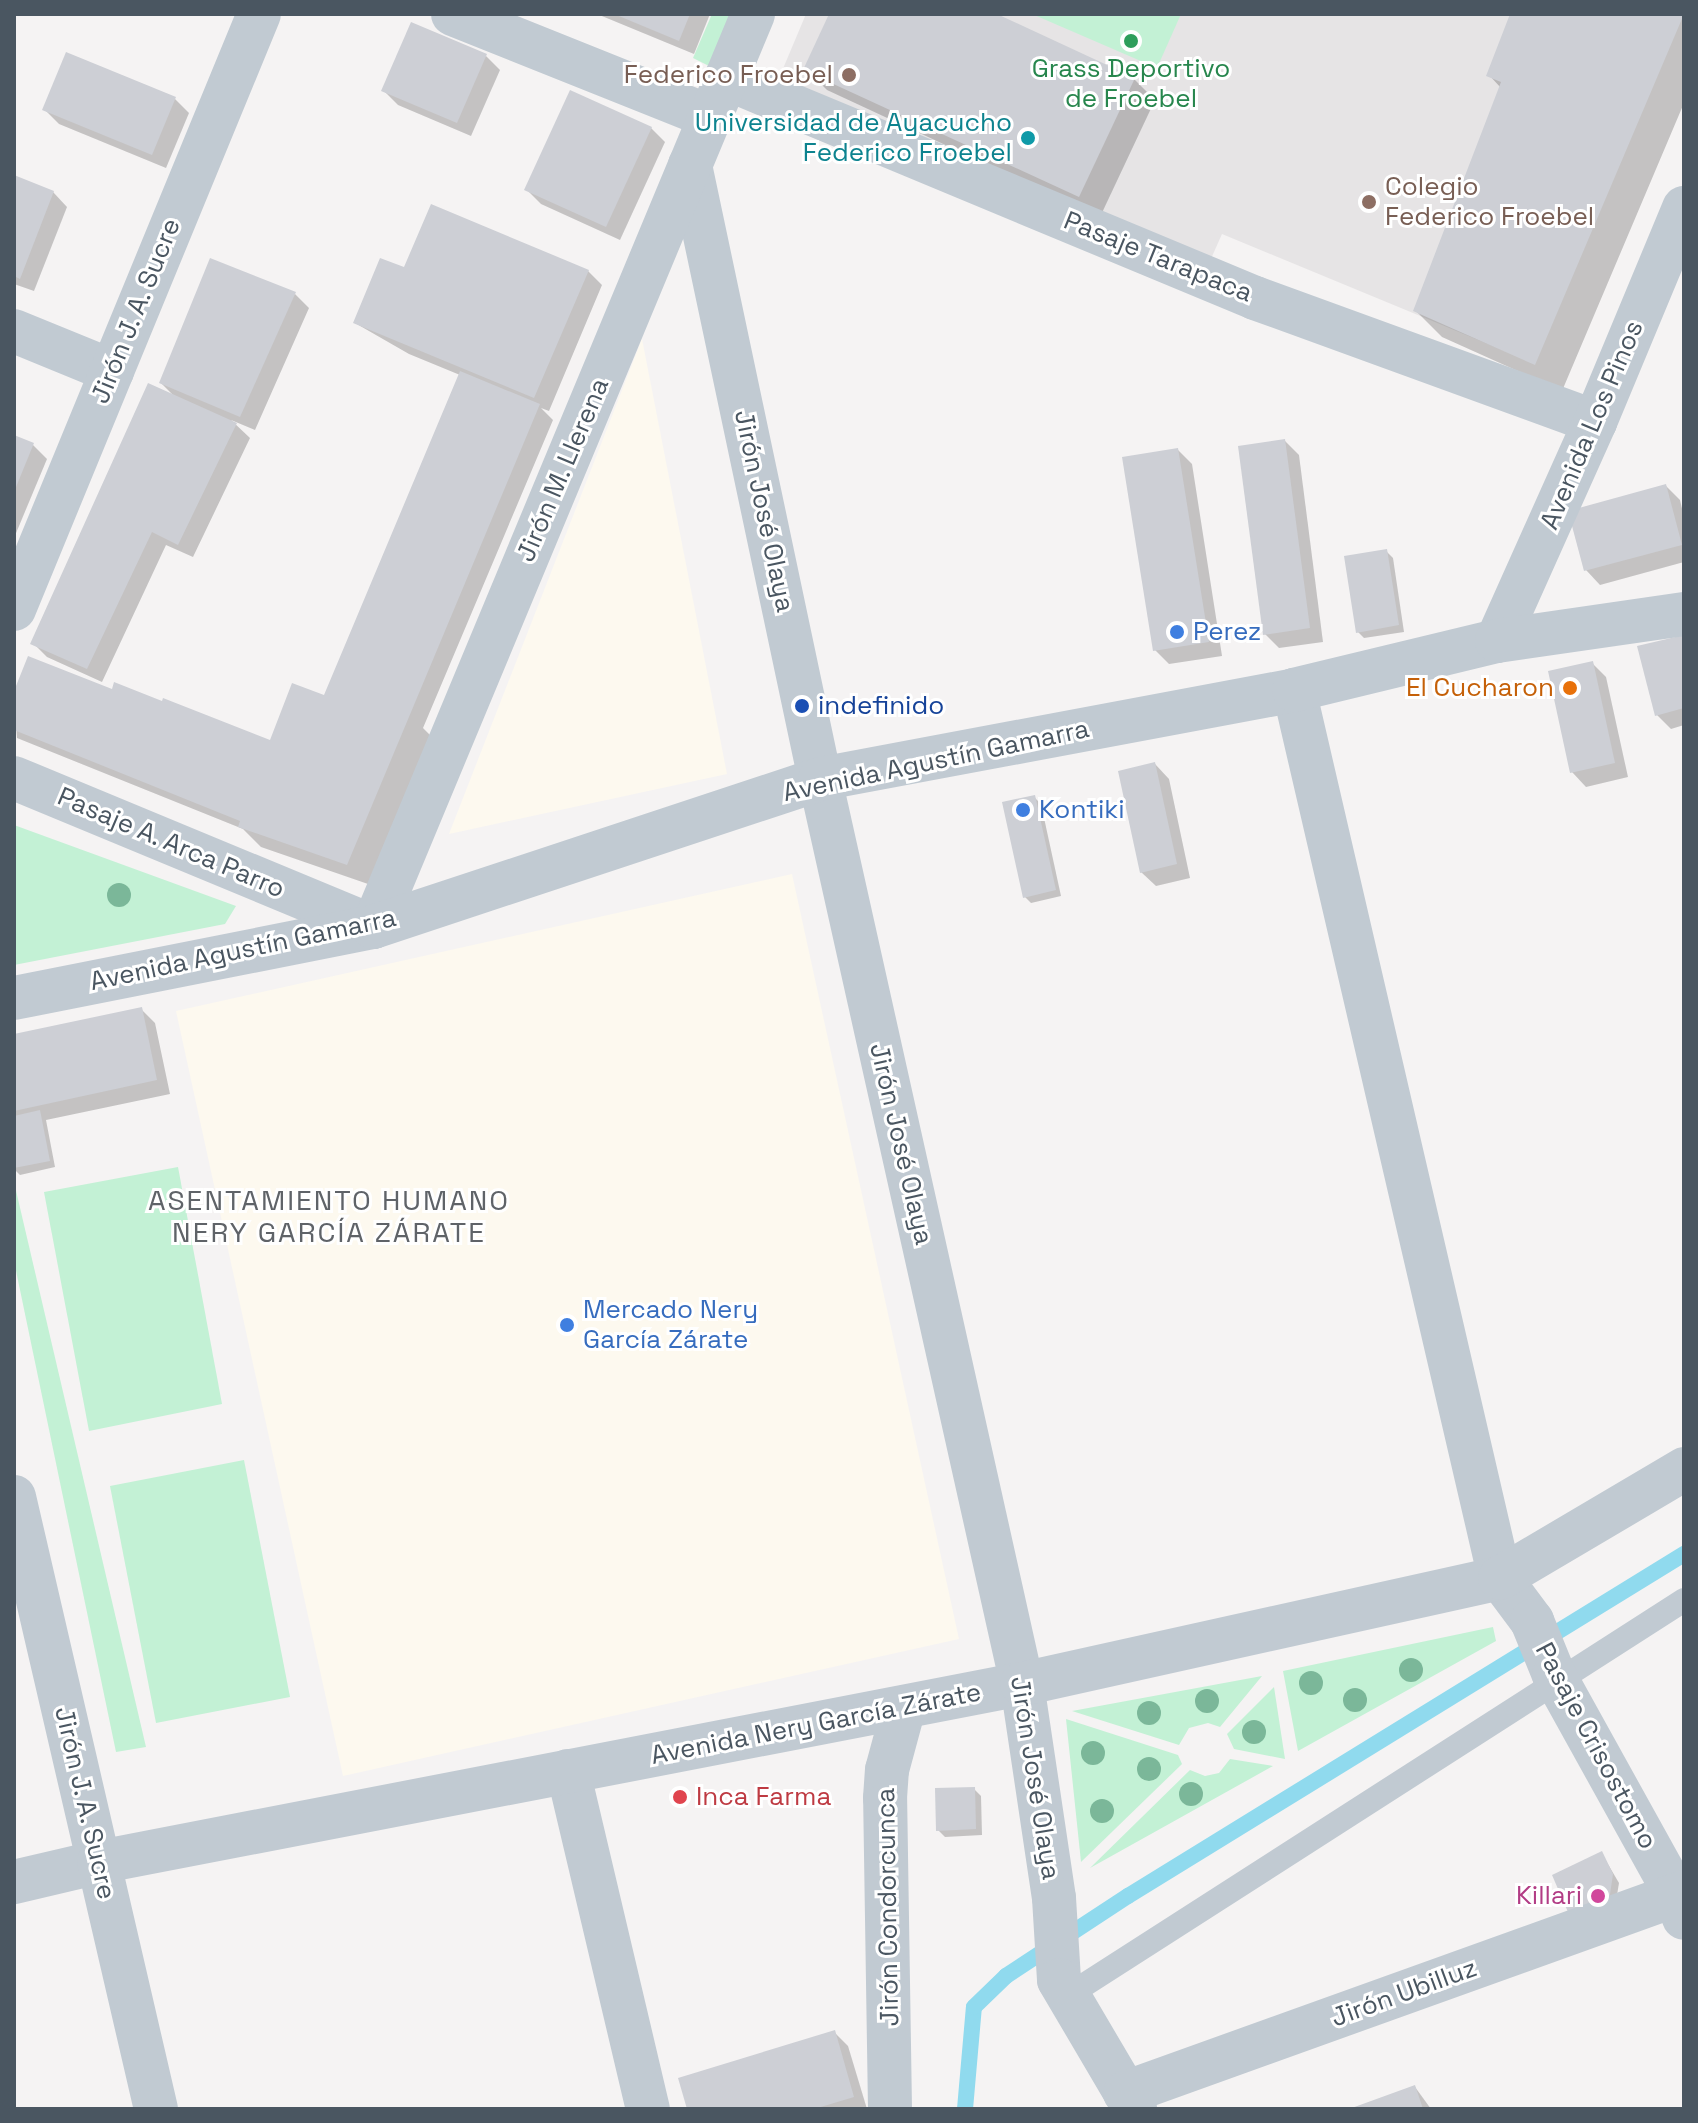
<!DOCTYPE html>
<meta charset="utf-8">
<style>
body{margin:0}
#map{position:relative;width:1698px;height:2123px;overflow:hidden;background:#f5f3f3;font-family:"Space Grotesk",sans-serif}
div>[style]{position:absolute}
.commercial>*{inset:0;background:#fdf9ef}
.education>*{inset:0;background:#e6e4e5}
.green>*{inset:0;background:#c3f1d5}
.shadow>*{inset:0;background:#0003}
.stream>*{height:16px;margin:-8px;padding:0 8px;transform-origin:8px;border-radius:8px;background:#90daee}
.building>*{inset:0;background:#cdcfd5}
.service>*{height:24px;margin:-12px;padding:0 12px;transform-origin:12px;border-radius:12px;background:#c1cad2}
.minor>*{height:44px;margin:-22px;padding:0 22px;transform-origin:22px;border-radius:22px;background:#c1cad2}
.trees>*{width:24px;height:24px;margin:-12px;border-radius:50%;background:#7bb799}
.dots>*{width:22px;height:22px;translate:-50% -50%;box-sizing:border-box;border:4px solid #fff;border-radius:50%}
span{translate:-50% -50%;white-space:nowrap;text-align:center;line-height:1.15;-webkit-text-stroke:6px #fff;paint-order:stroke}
.leisure-label{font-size:26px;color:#27864d}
.education-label{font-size:26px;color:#785e54}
.right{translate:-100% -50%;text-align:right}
.left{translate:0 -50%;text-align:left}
.culture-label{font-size:26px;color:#0d838f}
.street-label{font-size:26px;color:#4a5661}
.shop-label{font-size:26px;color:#366cbe}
.food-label{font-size:26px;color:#c56008}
.transit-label{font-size:26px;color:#164399}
.health-label{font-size:26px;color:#be3a42}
.hotel-label{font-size:26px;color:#b23c85}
.neighbourhood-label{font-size:28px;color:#5f6368;letter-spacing:2px}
.frame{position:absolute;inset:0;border:16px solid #4a5661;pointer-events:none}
</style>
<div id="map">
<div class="commercial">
<i style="clip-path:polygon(642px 339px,727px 774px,449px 834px)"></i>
<i style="clip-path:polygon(792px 874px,959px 1639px,343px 1776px,176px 1011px)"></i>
</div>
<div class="education">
<i style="clip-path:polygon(806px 14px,1683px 14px,1534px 363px,1222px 234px,1206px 270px,774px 90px)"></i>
</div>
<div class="green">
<i style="clip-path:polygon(712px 14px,731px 14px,709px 66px,693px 58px)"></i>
<i style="clip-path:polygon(1032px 14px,1181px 14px,1157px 68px)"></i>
<i style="clip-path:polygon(14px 825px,236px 906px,225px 924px,14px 965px)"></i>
<i style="clip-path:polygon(178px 1167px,222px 1404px,89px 1431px,44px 1192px)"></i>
<i style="clip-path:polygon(14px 1182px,146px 1747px,116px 1752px,14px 1261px)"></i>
<i style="clip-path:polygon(244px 1460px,290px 1697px,156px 1723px,110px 1486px)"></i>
<i style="clip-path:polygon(1493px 1627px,1496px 1641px,1298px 1751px,1283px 1671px)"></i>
<i style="clip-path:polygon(1262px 1676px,1220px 1727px,1208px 1723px,1189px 1728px,1179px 1745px,1072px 1711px)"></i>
<i style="clip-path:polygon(1274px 1687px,1285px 1759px,1234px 1749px,1227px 1734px)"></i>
<i style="clip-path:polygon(1066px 1719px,1178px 1755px,1182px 1764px,1081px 1862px)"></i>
<i style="clip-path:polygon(1230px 1759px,1273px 1766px,1090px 1868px,1190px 1770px,1205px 1776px,1219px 1773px)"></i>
</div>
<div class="shadow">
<i style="clip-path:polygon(597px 14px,710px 14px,694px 54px)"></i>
<i style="clip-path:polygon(831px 14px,993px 14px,1134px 79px,1155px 100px,1100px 217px,827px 90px,806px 69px)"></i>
<i style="clip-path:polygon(1512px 14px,1684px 14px,1684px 103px,1562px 391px,1442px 337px,1415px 310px,1501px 88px,1489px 75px)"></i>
<i style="clip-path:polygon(486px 56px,500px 70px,471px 136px,398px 105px,384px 91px)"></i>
<i style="clip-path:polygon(175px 99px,189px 113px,166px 168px,59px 124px,45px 110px)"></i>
<i style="clip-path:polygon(651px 128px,665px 142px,620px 240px,541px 204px,527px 190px)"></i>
<i style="clip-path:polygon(14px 177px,53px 192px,67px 207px,34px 291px,14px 284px)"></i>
<i style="clip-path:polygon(405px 270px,588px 271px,602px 285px,549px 411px,541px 408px,553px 420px,423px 728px,430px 735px,368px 884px,261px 847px,243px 829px,17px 738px,14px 696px,113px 692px,272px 743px,326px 697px,460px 375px,409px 354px,355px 323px)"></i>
<i style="clip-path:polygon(295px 294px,309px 308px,255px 430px,231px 420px,250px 438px,193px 557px,166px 545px,102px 682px,47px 657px,33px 643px,175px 397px,161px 383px)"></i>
<i style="clip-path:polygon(14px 437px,33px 445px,47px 459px,14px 538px)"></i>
<i style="clip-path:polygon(1285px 441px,1299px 455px,1323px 642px,1279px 648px,1265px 634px)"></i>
<i style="clip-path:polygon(1178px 450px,1192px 464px,1222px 656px,1169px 664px,1155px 650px)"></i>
<i style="clip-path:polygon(1666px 486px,1680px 500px,1684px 517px,1684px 562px,1600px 585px,1586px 570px,1571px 512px)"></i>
<i style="clip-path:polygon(1386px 551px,1393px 558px,1404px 632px,1364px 638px,1358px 632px)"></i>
<i style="clip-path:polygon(1684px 637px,1684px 725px,1671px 729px,1657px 715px)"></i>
<i style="clip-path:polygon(1592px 663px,1606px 677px,1628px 777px,1586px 787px,1572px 772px)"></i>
<i style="clip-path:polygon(1155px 764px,1169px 779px,1190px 878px,1156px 886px,1141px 872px)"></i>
<i style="clip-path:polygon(1034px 797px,1041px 804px,1061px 896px,1031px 903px,1025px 897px)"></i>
<i style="clip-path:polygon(141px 1009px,155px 1023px,170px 1094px,46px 1120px,55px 1167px,20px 1175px,14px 1169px,14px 1036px)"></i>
<i style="clip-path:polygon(974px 1789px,981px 1796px,982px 1835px,945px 1837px,938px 1830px)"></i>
<i style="clip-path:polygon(1602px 1854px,1619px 1883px,1615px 1907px,1580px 1924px)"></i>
<i style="clip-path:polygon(834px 2032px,848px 2046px,867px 2109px,689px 2109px)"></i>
<i style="clip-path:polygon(1415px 2087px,1431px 2109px,1354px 2109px)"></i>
</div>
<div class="stream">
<i style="left:965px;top:2109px;width:102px;rotate:-85deg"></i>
<i style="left:974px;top:2007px;width:45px;rotate:-44.1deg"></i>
<i style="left:1006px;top:1976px;width:146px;rotate:-33.3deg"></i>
<i style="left:1128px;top:1896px;width:653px;rotate:-31.6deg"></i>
</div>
<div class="building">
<i style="clip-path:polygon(614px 14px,690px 14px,679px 41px)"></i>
<i style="clip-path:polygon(829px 14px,997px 14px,1135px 78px,1079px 197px,803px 70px)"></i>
<i style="clip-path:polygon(1510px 14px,1684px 14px,1535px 365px,1413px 311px,1501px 82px,1486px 76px)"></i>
<i style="clip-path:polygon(411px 22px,487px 54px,457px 123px,381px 91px)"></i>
<i style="clip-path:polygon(66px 52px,176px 97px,152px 155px,42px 110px)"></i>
<i style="clip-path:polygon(570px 90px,652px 127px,606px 227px,524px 190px)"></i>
<i style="clip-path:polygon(14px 175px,54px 191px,20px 279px,14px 276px)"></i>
<i style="clip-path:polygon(431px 204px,589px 270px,534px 398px,353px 323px,380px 258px,404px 267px)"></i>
<i style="clip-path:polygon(210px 258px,296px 292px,240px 417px,159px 383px)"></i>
<i style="clip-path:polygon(460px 371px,540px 404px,347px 865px,238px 827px,240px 821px,14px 730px,14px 691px,28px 656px,112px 689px,114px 682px,162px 701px,163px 698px,270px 740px,292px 683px,324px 695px)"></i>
<i style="clip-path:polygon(148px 383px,237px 423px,178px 545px,152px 532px,87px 669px,30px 644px)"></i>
<i style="clip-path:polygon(14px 435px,34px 443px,14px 492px)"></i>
<i style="clip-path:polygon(1285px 439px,1310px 628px,1263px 635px,1238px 446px)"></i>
<i style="clip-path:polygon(1178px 448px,1209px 642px,1153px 651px,1122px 457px)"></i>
<i style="clip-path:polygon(1666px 484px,1682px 545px,1584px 571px,1568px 511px)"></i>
<i style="clip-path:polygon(1387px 549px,1399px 625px,1356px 633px,1344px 556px)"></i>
<i style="clip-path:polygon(1684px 635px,1684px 708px,1655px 716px,1637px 646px)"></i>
<i style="clip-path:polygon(1593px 661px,1615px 763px,1570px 773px,1548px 671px)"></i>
<i style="clip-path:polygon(1155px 762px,1177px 864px,1140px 873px,1118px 771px)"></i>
<i style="clip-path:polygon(1035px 795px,1056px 890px,1023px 898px,1002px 802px)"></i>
<i style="clip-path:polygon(142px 1007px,157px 1080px,14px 1111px,14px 1034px)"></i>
<i style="clip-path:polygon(40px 1110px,50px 1161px,14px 1168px,14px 1116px)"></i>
<i style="clip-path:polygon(975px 1787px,976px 1829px,936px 1831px,935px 1788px)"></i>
<i style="clip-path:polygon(1602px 1851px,1613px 1874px,1609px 1901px,1571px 1919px,1552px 1875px)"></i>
<i style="clip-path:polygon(835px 2030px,854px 2097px,814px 2109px,687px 2109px,678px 2078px)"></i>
<i style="clip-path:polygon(1415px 2085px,1423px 2109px,1349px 2109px)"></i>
</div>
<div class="service">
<i style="left:1067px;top:1996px;width:733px;rotate:-32.69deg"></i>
</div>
<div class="minor">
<i style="left:453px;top:14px;width:277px;rotate:21.8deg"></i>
<i style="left:726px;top:78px;width:573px;rotate:22.58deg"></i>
<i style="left:1255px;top:298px;width:362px;rotate:20deg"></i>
<i style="left:690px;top:165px;width:628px;rotate:78.05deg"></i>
<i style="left:820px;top:779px;width:927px;rotate:77.42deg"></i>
<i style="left:1022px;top:1684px;width:216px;rotate:81.5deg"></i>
<i style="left:1054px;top:1898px;width:82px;rotate:86.5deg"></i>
<i style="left:1059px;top:1980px;width:150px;rotate:59.5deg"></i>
<i style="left:14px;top:331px;width:106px;rotate:22.2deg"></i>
<i style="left:14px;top:609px;width:643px;rotate:-67.62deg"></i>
<i style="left:1497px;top:641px;width:240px;rotate:-65.9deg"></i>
<i style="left:1595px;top:422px;width:232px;rotate:-67.4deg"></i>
<i style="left:1294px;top:690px;width:912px;rotate:76.94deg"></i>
<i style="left:1500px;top:1578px;width:54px;rotate:53.3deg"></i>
<i style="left:1532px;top:1621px;width:58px;rotate:67.8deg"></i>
<i style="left:1554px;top:1675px;width:252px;rotate:61deg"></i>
<i style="left:1676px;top:1895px;width:24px;rotate:71deg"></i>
<i style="left:14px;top:778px;width:389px;rotate:22.5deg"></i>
<i style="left:373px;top:927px;width:989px;rotate:-67.4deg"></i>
<i style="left:14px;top:998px;width:366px;rotate:-11.2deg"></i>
<i style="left:373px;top:927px;width:471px;rotate:-18.3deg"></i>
<i style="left:820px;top:779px;width:482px;rotate:-10.6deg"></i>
<i style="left:1294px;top:690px;width:209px;rotate:-13.6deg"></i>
<i style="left:1497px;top:641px;width:189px;rotate:-8.2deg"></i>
<i style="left:14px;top:1497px;width:628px;rotate:76.94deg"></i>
<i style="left:568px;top:1771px;width:347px;rotate:76.7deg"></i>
<i style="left:14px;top:1882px;width:87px;rotate:-13.2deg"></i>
<i style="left:99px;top:1862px;width:940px;rotate:-10.92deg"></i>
<i style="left:1022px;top:1684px;width:490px;rotate:-12.5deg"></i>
<i style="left:1500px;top:1578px;width:214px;rotate:-30.6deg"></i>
<i style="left:1125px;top:2093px;width:594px;rotate:-19.78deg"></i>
<i style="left:890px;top:2109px;width:311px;rotate:-90.9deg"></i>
<i style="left:885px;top:1798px;width:28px;rotate:-86deg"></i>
<i style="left:887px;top:1770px;width:65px;rotate:-74.9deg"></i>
</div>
<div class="trees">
<i style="left:119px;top:895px"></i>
<i style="left:1411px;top:1670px"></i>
<i style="left:1311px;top:1683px"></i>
<i style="left:1355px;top:1700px"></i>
<i style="left:1207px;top:1701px"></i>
<i style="left:1149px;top:1713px"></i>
<i style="left:1254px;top:1732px"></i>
<i style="left:1093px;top:1753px"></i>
<i style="left:1149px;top:1769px"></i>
<i style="left:1191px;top:1794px"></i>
<i style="left:1102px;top:1811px"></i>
</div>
<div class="dots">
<i style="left:1131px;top:41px;background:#2e9e5b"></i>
<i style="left:849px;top:75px;background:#8d6e63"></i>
<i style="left:1028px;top:138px;background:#0f9aa8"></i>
<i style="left:1369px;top:202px;background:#8d6e63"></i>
<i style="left:1177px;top:632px;background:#3f7fe0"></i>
<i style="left:1570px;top:688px;background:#e8710a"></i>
<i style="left:802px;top:706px;background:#1a4fb4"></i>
<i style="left:1023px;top:810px;background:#3f7fe0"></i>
<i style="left:567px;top:1325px;background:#3f7fe0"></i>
<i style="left:680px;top:1797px;background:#e0444e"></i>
<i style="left:1598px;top:1896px;background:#d1479c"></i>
</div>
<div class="leisure-label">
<span style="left:1131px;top:84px">Grass Deportivo<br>de Froebel</span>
</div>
<div class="education-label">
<span class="right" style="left:833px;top:75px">Federico Froebel</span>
<span class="left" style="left:1385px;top:202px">Colegio<br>Federico Froebel</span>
</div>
<div class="culture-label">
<span class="right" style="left:1012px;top:138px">Universidad de Ayacucho<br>Federico Froebel</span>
</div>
<div class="street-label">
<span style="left:1158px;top:257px;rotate:22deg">Pasaje Tarapaca</span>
<span style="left:136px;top:311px;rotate:-68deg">Jirón J. A. Sucre</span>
<span style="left:1592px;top:425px;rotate:-67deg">Avenida Los Pinos</span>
<span style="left:563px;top:470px;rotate:-67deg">Jirón M. Llerena</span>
<span style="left:764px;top:511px;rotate:78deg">Jirón José Olaya</span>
<span style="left:936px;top:761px;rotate:-12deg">Avenida Agustín Gamarra</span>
<span style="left:171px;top:843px;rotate:23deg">Pasaje A. Arca Parro</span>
<span style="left:243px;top:950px;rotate:-12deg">Avenida Agustín Gamarra</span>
<span style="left:901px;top:1144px;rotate:77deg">Jirón José Olaya</span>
<span style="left:816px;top:1724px;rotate:-11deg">Avenida Nery García Zárate</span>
<span style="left:1596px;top:1746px;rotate:62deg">Pasaje Crisostomo</span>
<span style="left:1035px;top:1778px;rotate:81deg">Jirón José Olaya</span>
<span style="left:85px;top:1803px;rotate:77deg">Jirón J. A. Sucre</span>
<span style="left:888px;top:1907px;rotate:-91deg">Jirón Condorcunca</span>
<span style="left:1404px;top:1993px;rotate:-20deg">Jirón Ubilluz</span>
</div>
<div class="shop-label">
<span class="left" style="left:1193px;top:632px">Perez</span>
<span class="left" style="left:1039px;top:810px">Kontiki</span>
<span class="left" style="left:583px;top:1325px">Mercado Nery<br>García Zárate</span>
</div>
<div class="food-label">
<span class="right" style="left:1554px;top:688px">El Cucharon</span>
</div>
<div class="transit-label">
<span class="left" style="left:818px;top:706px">indefinido</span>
</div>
<div class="health-label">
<span class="left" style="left:696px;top:1797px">Inca Farma</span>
</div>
<div class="hotel-label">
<span class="right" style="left:1582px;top:1896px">Killari</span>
</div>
<div class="neighbourhood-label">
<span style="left:329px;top:1216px">ASENTAMIENTO HUMANO<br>NERY GARCÍA ZÁRATE</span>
</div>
<div class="frame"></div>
</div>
